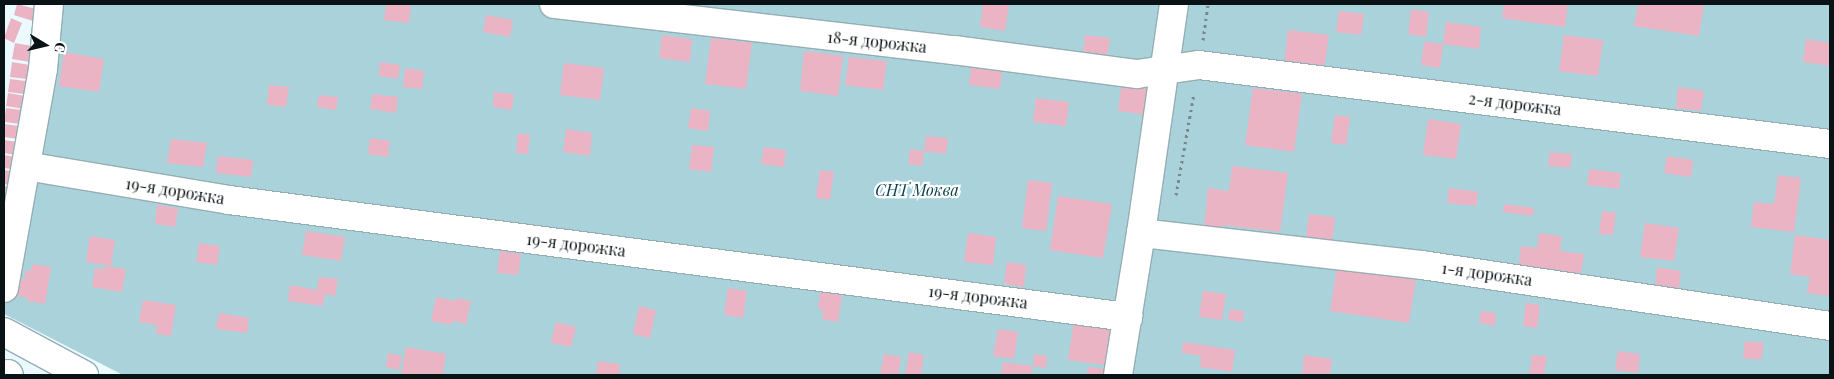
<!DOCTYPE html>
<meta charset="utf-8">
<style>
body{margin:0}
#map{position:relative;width:1834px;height:379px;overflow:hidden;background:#ebfafe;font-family:"Playfair Display",serif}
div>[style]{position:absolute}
.green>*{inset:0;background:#aad2db}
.building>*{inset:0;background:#eab4c4}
.path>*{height:3px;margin-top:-1.5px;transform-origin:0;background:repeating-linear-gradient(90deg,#7a8689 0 2.5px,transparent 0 6.5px)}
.roads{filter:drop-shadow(1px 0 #94adb3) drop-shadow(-1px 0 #94adb3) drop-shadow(0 1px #94adb3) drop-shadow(0 -1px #94adb3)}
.minor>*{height:28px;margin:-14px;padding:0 14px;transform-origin:14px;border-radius:14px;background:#fff}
span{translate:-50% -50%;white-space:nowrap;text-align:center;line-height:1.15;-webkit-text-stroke:4.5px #fff;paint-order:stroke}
.street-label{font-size:16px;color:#091214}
.park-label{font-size:16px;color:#08424d;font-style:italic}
.frame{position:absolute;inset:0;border:5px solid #091214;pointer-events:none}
.north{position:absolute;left:20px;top:20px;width:50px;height:50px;-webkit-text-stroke:4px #fff;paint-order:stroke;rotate:99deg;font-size:14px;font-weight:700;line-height:20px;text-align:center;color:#091214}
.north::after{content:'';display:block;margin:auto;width:18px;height:22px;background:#091214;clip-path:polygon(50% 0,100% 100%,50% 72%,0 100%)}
</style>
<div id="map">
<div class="green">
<i style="clip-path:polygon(49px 4px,1830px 4px,1830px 375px,123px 375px,4px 314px,4px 283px)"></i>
</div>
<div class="building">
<i style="clip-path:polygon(17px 4px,36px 9px,33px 21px,14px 15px)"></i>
<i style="clip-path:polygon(386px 4px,411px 4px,409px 23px,384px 20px)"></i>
<i style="clip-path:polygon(983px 4px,1009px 4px,1005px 31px,980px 27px)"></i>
<i style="clip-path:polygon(1504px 4px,1568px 4px,1565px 27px,1502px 18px)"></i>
<i style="clip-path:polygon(1638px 4px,1704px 4px,1699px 36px,1634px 26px)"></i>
<i style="clip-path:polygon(1411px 9px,1429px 12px,1426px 37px,1408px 34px)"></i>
<i style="clip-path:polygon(1339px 11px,1364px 14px,1361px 35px,1336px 32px)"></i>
<i style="clip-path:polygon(486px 15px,513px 20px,510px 37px,483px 32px)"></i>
<i style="clip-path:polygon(11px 18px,22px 23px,14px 43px,4px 38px)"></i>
<i style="clip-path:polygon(1446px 22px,1481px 27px,1479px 49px,1443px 44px)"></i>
<i style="clip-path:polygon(1288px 30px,1329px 35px,1324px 70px,1284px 65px)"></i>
<i style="clip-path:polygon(662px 35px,692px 39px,690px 62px,659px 58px)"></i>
<i style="clip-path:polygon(1085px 35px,1110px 38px,1107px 57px,1083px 54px)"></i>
<i style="clip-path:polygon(1564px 35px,1603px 40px,1598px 76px,1559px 71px)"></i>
<i style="clip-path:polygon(711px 38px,752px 43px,746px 89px,705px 84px)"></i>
<i style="clip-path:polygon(1806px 39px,1830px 43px,1830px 66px,1803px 62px)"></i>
<i style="clip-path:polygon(1424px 42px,1443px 44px,1440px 68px,1421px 65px)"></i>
<i style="clip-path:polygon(15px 43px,38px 47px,36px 63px,12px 59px)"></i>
<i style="clip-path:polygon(804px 51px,843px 56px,838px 96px,800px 91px)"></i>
<i style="clip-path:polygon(64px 52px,104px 59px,99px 92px,59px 86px)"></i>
<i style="clip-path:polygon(849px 57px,887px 61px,883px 90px,845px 85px)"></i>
<i style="clip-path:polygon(972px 60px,1003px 64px,1000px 89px,969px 85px)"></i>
<i style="clip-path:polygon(12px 62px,36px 66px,34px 80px,10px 77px)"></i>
<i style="clip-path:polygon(380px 62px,400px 65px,398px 79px,379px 76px)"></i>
<i style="clip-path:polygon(564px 63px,604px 68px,600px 100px,560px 95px)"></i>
<i style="clip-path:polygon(405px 68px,424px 71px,422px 89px,403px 87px)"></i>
<i style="clip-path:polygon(10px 79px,34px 82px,32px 95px,8px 92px)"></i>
<i style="clip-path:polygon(1122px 81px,1152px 84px,1148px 115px,1118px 111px)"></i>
<i style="clip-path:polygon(269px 85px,289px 87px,286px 107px,267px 105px)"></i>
<i style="clip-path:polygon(1678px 87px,1704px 91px,1701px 111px,1676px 108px)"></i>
<i style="clip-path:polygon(1253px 88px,1302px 94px,1294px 152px,1245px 145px)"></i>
<i style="clip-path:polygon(494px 92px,514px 94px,512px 110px,493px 107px)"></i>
<i style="clip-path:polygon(8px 93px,31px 97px,30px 110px,6px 106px)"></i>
<i style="clip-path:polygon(372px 94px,398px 97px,396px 113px,370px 109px)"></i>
<i style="clip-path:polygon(319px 95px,338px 97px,336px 110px,317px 107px)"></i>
<i style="clip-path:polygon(1036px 98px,1069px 102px,1066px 126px,1033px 122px)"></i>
<i style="clip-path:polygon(6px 108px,30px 111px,28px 125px,4px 122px)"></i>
<i style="clip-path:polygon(691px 108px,710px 111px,708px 131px,688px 128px)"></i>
<i style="clip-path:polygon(1335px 115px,1350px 117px,1346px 145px,1331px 143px)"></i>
<i style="clip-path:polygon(1428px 119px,1461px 124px,1456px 159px,1423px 155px)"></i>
<i style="clip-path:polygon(4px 124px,27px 127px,25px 140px,4px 137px)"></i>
<i style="clip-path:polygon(566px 129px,592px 133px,590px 156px,563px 152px)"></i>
<i style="clip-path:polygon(518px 133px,530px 135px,528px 154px,516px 153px)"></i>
<i style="clip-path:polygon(926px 136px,948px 138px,946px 154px,924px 151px)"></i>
<i style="clip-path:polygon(370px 138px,390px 141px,388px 157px,368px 154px)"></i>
<i style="clip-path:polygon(171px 139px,207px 143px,203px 167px,167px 163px)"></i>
<i style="clip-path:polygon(4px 140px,24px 143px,22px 156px,4px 153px)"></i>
<i style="clip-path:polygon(692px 145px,714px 147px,711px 172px,689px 169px)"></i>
<i style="clip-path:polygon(764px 147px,786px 150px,784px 167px,761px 164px)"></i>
<i style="clip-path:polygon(910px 149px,924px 151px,922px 166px,908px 164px)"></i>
<i style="clip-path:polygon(1550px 152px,1572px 154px,1570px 168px,1548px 166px)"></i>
<i style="clip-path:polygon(4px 155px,21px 158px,19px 170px,4px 168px)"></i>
<i style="clip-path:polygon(218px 156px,253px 160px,251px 177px,216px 173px)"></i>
<i style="clip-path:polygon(1667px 156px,1693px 160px,1691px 177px,1664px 173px)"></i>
<i style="clip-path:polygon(1232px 166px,1288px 173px,1280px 232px,1223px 225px,1223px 230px,1204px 228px,1208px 188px,1229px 191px)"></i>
<i style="clip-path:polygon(1589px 169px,1621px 173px,1619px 189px,1587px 185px)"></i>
<i style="clip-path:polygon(4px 170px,16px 172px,13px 186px,4px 184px)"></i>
<i style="clip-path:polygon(820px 170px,834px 172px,830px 200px,816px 198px)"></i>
<i style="clip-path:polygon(1778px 175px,1801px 178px,1794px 232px,1751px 227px,1754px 202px,1774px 204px)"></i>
<i style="clip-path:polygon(1028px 180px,1052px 183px,1046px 231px,1022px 228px)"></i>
<i style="clip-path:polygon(4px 186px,13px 187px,11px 201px,4px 199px)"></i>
<i style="clip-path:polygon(1449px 188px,1478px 192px,1476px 206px,1447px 203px)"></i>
<i style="clip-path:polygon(1058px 196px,1112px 204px,1103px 258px,1050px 250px)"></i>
<i style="clip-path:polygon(1504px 204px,1534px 208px,1533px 216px,1503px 212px)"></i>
<i style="clip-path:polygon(157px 205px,178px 208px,175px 227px,155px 224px)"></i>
<i style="clip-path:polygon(1602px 211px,1616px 213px,1613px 235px,1599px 234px)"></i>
<i style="clip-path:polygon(1309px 214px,1335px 217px,1332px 243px,1306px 239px)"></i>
<i style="clip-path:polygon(1645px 223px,1679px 228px,1674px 261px,1640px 257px)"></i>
<i style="clip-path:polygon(306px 231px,345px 237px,341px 261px,302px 255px)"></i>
<i style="clip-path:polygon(968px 233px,996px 237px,993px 265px,964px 262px)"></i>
<i style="clip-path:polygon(1539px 233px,1562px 236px,1560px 251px,1584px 254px,1580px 280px,1518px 272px,1521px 246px,1537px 248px)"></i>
<i style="clip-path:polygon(1795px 235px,1830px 240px,1830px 296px,1807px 293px,1810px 277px,1790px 274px)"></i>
<i style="clip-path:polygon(90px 236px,115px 240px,111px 266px,86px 262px)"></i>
<i style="clip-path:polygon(199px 243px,220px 246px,217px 265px,196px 262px)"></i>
<i style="clip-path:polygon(500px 251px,521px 254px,518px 275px,497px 273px)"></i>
<i style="clip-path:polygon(1007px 262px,1026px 265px,1024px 287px,1004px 284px)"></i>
<i style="clip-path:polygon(33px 264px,51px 267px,45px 304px,27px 301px,27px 297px,17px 296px,20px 280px,24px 280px,26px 270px,31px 271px)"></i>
<i style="clip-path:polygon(105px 266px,126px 269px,122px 292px,92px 287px,95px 268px,105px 269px)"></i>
<i style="clip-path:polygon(1337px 267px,1416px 279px,1409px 323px,1330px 311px)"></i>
<i style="clip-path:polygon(1657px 267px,1681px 271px,1678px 293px,1655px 290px)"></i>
<i style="clip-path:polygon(319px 277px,338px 279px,335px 296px,325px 294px,323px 306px,288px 301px,290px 285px,317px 290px)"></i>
<i style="clip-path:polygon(728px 288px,747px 291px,743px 318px,724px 315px)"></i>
<i style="clip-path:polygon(1203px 291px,1226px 294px,1222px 320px,1199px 317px)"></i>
<i style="clip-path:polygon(820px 292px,842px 295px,838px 322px,822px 319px,823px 310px,818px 309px)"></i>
<i style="clip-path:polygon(436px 297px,456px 301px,456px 298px,471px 301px,466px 324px,452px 321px,451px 325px,431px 321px)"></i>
<i style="clip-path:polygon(143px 300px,176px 305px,171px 336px,156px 334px,157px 325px,139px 322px)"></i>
<i style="clip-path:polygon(1526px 303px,1540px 305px,1537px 328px,1523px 326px)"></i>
<i style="clip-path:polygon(639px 306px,656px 310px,650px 338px,633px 334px)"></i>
<i style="clip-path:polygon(1230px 309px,1244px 311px,1243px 322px,1228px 320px)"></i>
<i style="clip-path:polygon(1481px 311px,1496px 313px,1495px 326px,1479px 323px)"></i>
<i style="clip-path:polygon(219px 313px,249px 318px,247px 333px,216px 329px)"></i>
<i style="clip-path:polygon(1074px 321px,1111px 327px,1105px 365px,1068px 360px)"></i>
<i style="clip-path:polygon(556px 322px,576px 327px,571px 347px,551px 343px)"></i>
<i style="clip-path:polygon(998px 329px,1018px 332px,1014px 359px,993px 356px)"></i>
<i style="clip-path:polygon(1745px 341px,1764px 343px,1761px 360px,1743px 358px)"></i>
<i style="clip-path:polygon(1183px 342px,1235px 350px,1232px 372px,1200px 367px,1201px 356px,1182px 353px)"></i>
<i style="clip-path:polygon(406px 347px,446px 354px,443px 375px,401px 375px)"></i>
<i style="clip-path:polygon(1618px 351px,1640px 354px,1638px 373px,1615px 370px)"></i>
<i style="clip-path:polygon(909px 352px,924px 355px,921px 375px,905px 375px)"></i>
<i style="clip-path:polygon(388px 353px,402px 356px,399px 370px,386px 367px)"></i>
<i style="clip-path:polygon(884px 354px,901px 357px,898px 375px,880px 375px)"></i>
<i style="clip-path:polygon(1034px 354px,1047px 356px,1046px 368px,1033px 366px)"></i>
<i style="clip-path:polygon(1304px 355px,1332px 359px,1330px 375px,1302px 375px)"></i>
<i style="clip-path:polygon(1532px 355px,1547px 356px,1544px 375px,1529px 375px)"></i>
<i style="clip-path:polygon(598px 361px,620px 364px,619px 375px,596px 375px)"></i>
<i style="clip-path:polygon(1003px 362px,1033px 366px,1031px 375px,1001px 375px)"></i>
<i style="clip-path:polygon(1088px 367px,1105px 369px,1104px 375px,1087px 375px)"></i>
</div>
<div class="path">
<i style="left:1203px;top:40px;width:36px;rotate:-82deg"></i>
<i style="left:1176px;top:195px;width:104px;rotate:-80deg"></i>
</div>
<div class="roads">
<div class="minor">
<i style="left:554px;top:4px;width:403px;rotate:6.6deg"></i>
<i style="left:954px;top:50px;width:185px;rotate:7.5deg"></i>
<i style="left:1137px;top:74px;width:63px;rotate:-8.3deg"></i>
<i style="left:1199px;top:65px;width:636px;rotate:7.14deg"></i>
<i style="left:26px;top:166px;width:206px;rotate:9.5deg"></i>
<i style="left:229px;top:200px;width:907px;rotate:7.42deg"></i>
<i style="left:1141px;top:233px;width:283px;rotate:6.5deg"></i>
<i style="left:1422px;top:265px;width:413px;rotate:8.5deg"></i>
<i style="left:4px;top:288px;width:222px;rotate:-79.9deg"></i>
<i style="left:43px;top:69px;width:65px;rotate:-84.7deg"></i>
<i style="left:4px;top:332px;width:91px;rotate:28.3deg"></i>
<i style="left:8px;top:374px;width:1px;rotate:45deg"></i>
<i style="left:1118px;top:375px;width:144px;rotate:-80.8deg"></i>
<i style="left:1141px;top:233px;width:231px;rotate:-81.8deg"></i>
</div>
</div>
<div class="street-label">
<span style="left:877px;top:42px;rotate:6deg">18-я дорожка</span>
<span style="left:1515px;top:104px;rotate:7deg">2-я дорожка</span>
<span style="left:175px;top:191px;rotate:9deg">19-я дорожка</span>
<span style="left:576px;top:245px;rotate:7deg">19-я дорожка</span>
<span style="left:1487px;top:274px;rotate:8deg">1-я дорожка</span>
<span style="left:978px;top:297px;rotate:7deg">19-я дорожка</span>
</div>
<div class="park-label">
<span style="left:917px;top:190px">СНТ Моква</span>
</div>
<div class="frame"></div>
<div class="north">С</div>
</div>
